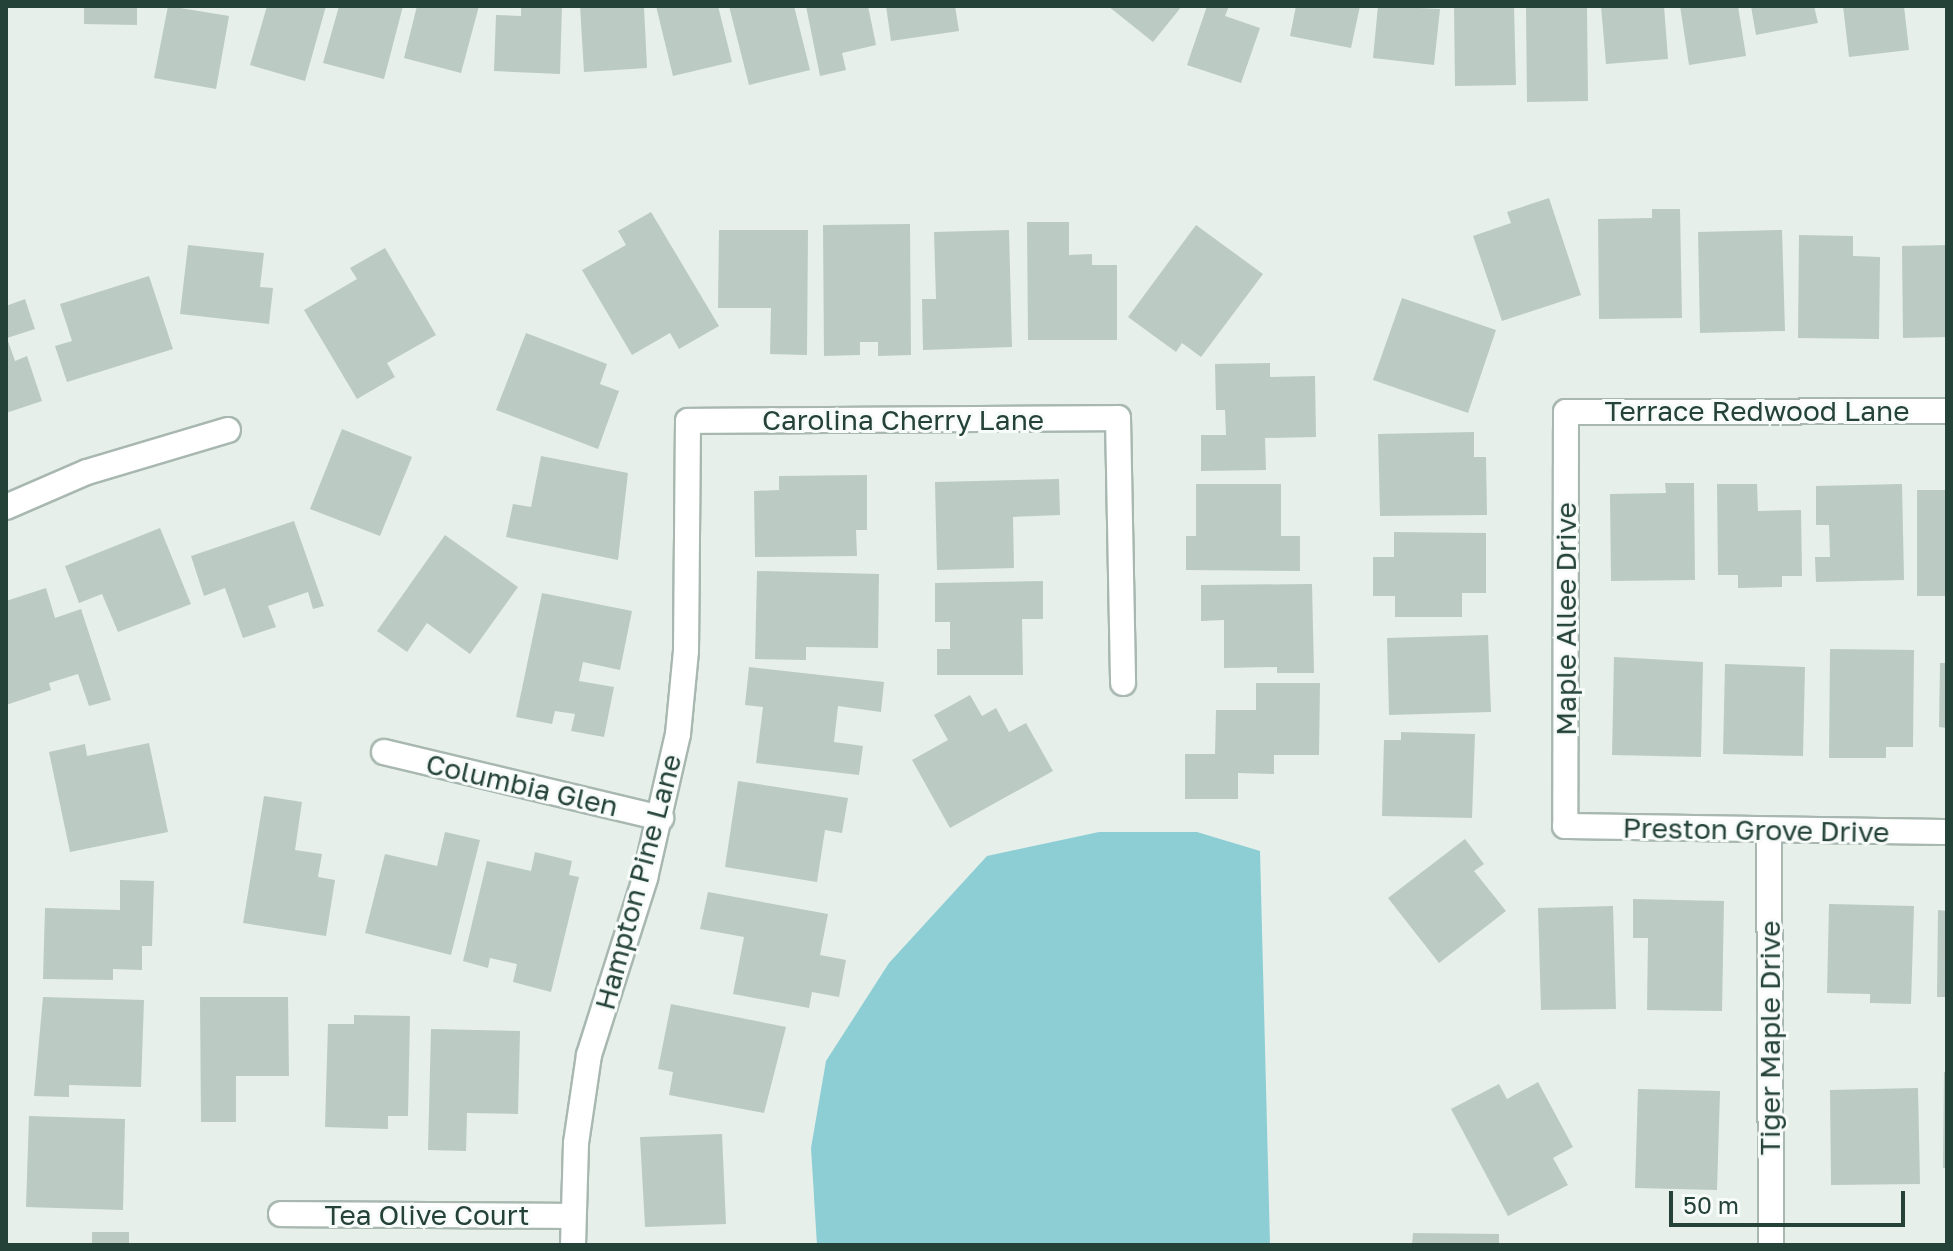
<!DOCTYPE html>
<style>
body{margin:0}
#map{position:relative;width:1953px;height:1251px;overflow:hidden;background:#e6efea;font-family:"Golos Text",sans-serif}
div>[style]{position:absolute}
.water>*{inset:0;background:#8dced4}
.building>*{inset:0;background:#bbcac3}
.roads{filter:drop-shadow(2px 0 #a8b8b1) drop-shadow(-2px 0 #a8b8b1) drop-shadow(0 2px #a8b8b1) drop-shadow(0 -2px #a8b8b1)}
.minor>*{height:24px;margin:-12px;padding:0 12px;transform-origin:12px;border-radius:12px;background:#fff}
span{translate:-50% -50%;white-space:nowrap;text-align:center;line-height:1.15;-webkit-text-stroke:6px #f7fbf9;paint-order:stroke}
.street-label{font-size:28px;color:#244238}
.frame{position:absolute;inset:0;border:8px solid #244238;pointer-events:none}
.scale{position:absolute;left:1669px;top:1191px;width:236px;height:36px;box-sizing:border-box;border:4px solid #244238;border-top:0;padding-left:10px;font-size:24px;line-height:28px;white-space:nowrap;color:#244238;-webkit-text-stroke:6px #f7fbf9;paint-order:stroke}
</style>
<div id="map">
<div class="water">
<i style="clip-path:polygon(1099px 832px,1197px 832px,1260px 851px,1270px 1245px,817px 1245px,811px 1148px,826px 1061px,889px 963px,987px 856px)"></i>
</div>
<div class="building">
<i style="clip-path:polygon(84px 6px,137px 6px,137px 25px,84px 24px)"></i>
<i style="clip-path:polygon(168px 6px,229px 16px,216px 89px,154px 78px)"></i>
<i style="clip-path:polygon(267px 6px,326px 6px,305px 81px,250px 65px)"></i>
<i style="clip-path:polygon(339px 6px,403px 6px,384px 79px,323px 63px)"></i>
<i style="clip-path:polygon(417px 6px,479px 6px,461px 73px,404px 58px)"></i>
<i style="clip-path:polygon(521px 6px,562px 6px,560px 74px,494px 71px,496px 15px,521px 16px)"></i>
<i style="clip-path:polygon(580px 6px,644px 7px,647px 68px,584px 72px)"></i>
<i style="clip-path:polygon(656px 6px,718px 6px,732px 62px,673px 76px)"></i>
<i style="clip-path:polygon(729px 6px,794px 6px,810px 70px,749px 85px)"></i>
<i style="clip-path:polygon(806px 6px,868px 6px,876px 45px,842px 53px,846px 70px,820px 76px)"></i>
<i style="clip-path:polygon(886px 6px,955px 6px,959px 31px,891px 41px)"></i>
<i style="clip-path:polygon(1108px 6px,1182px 6px,1153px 42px)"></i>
<i style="clip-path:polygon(1207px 6px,1229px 6px,1225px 16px,1260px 28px,1241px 83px,1187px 65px)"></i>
<i style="clip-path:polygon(1296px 6px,1360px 6px,1351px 48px,1290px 36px)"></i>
<i style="clip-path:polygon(1378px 6px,1440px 9px,1434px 65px,1373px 58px)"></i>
<i style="clip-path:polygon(1454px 6px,1514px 6px,1516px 85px,1455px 86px)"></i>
<i style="clip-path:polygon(1526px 6px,1587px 6px,1588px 101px,1527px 102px)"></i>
<i style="clip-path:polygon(1601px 6px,1664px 6px,1668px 59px,1606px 64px)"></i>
<i style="clip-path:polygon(1680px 6px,1738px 6px,1746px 56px,1689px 65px)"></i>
<i style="clip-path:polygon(1751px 6px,1814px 6px,1818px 23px,1756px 35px)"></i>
<i style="clip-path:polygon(1843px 6px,1904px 6px,1909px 50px,1849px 57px)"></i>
<i style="clip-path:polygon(1549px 198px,1581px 295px,1502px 321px,1473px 236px,1511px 223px,1507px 212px)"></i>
<i style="clip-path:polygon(1652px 209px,1680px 209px,1682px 318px,1599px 319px,1598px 219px,1652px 218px)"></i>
<i style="clip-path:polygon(651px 212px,719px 326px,679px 349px,670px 333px,632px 355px,582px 270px,626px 245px,618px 231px)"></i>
<i style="clip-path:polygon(1027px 222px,1069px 222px,1069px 255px,1092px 254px,1092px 265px,1117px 265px,1117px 340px,1028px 340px)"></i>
<i style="clip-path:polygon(910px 224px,911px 355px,878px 356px,878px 342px,860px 342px,860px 355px,824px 356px,823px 225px)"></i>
<i style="clip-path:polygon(1196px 225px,1263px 274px,1201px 357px,1182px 343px,1176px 352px,1128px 317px)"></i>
<i style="clip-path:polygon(719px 230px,808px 230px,807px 355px,770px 354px,771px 308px,718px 308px)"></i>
<i style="clip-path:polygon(1009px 230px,1012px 347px,923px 350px,922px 299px,936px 299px,934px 232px)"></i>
<i style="clip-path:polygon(1782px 230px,1785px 331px,1700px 333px,1698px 232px)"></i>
<i style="clip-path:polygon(1799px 235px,1853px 236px,1853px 256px,1880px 257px,1879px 339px,1798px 338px)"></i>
<i style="clip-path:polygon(188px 245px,264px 253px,260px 287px,273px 288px,269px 324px,180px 314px)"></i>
<i style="clip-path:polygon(1947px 245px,1947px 337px,1903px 338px,1902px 246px)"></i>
<i style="clip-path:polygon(385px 248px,436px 335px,387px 363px,395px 377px,357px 399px,304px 310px,357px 279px,350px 268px)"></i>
<i style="clip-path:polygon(149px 276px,173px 349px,67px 382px,55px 346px,72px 341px,60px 304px)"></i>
<i style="clip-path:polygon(1402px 298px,1496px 330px,1468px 413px,1373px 380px)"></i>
<i style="clip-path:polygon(25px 299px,35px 329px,7px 338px,15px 361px,27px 356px,42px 401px,6px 413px,6px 306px)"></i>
<i style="clip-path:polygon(526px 333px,607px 364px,600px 384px,619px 391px,598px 449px,496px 410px)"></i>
<i style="clip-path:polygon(1270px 363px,1270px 377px,1315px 376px,1316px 437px,1265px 438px,1266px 470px,1201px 471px,1201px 435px,1226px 435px,1225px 410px,1216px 410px,1215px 364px)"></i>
<i style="clip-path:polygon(342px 429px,412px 457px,380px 536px,310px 509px)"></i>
<i style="clip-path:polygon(1474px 432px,1474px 457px,1486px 457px,1487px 515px,1380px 516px,1378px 434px)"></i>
<i style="clip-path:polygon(541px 456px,628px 473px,618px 560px,506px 537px,513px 504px,531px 507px)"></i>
<i style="clip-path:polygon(867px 475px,867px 530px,856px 530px,857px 556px,755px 557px,754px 491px,779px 490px,779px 476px)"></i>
<i style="clip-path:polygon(1059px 479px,1060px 515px,1013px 517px,1014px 568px,937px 570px,935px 482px)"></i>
<i style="clip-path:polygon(1665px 483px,1694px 483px,1695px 580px,1611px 581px,1610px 494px,1666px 493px)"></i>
<i style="clip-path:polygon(1196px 484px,1281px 484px,1281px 536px,1300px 536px,1300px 571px,1186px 570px,1186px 536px,1196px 536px)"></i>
<i style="clip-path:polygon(1717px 484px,1757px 484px,1758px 511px,1801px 510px,1802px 576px,1782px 576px,1782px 587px,1738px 588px,1738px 575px,1718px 575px)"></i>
<i style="clip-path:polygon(1902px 484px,1904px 580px,1816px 582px,1815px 557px,1830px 557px,1829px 525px,1816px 525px,1816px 486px)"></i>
<i style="clip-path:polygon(1917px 490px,1947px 490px,1947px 596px,1917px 596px)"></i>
<i style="clip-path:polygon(294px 521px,324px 606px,313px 609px,308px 592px,268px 606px,276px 627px,243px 638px,225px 588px,204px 596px,191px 556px)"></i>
<i style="clip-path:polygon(160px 528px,191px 604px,118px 632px,102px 594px,79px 603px,65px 566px)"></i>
<i style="clip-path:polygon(1394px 532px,1486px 533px,1486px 593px,1462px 593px,1462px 617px,1395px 617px,1395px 596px,1373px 596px,1373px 557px,1394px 557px)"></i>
<i style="clip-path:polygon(445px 535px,518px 587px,470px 654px,427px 623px,407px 652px,377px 631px)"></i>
<i style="clip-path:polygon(757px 571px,879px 574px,878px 648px,806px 647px,806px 660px,755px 659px)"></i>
<i style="clip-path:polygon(1043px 581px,1043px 619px,1022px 619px,1023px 675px,937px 675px,937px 649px,950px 649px,950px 622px,935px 622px,935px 583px)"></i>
<i style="clip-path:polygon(1312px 584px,1314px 673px,1277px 673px,1277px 667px,1224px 668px,1224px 620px,1201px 621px,1201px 585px)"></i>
<i style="clip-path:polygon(46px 588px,55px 618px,81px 609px,111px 700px,89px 706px,78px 674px,49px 683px,51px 690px,6px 705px,6px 601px)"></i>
<i style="clip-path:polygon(542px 593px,632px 611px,620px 670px,583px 662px,579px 681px,614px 687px,604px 737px,571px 731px,575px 714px,555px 711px,552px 724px,516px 717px)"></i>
<i style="clip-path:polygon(1488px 635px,1491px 712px,1389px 715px,1387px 638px)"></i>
<i style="clip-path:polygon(1830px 649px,1914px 650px,1913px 747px,1886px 747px,1886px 758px,1829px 758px)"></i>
<i style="clip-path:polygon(1614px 657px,1703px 662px,1701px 757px,1612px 755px)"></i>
<i style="clip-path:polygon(1940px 663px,1947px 663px,1947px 728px,1939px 727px)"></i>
<i style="clip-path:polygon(1725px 664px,1805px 667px,1803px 756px,1723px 754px)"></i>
<i style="clip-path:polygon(749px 667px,884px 682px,881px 712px,838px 706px,834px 742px,863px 746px,859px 775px,756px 763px,763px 707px,745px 705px)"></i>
<i style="clip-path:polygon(1256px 683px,1320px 683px,1319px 755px,1274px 755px,1274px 774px,1238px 773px,1238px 799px,1185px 799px,1185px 754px,1215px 754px,1216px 710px,1256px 710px)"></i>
<i style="clip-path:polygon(970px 695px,982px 716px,996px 708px,1009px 732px,1026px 723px,1053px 771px,950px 828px,912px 760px,948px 740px,934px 715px)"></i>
<i style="clip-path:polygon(1401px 732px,1475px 734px,1472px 818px,1382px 816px,1384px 740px,1401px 740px)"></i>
<i style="clip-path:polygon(149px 743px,168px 832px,70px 852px,49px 752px,85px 744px,87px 756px)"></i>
<i style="clip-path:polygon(738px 781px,848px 798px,842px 833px,825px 830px,817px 882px,725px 867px)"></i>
<i style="clip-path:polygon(264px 796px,302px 802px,295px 850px,322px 854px,318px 877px,335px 880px,326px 936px,243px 923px)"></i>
<i style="clip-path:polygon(445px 832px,480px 840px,451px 955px,365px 933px,385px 854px,437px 866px)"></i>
<i style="clip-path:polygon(1465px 839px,1484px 864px,1474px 871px,1506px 911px,1439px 963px,1388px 898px)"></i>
<i style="clip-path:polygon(535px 852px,572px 861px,569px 875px,579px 877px,551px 992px,513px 982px,517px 964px,490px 958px,488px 968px,463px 961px,487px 861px,531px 871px)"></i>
<i style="clip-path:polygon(120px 880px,154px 881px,152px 946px,142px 946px,142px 970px,113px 969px,113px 980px,43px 979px,45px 908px,120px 910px)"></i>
<i style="clip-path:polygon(708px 892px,828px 914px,820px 955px,846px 960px,839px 997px,812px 992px,809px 1008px,733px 994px,744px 937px,700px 929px)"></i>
<i style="clip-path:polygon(1633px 899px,1724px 901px,1722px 1011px,1647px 1010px,1648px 938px,1633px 938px)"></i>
<i style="clip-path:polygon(1829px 904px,1914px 906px,1911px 1004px,1870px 1003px,1870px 994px,1827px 993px)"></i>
<i style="clip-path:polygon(1613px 906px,1616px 1009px,1541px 1010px,1538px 908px)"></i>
<i style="clip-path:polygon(1938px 910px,1947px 911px,1947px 997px,1937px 997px)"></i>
<i style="clip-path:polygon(43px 997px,144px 1000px,141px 1087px,69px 1085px,69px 1097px,34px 1096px)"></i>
<i style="clip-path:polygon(200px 997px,288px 997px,289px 1076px,236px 1076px,236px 1122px,201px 1122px)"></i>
<i style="clip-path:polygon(671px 1004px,786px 1027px,764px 1113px,669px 1095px,673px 1072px,658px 1069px)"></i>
<i style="clip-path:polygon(354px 1015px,410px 1016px,408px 1116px,388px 1116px,388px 1129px,325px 1127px,328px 1024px,354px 1024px)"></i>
<i style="clip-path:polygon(431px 1029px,520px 1031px,518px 1114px,467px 1113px,466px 1151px,428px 1150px)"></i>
<i style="clip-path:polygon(1944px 1072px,1947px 1072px,1947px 1168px,1943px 1168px)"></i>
<i style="clip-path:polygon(1538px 1082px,1573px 1147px,1553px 1158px,1568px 1185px,1508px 1216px,1451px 1109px,1499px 1084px,1507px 1099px)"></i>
<i style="clip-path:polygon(1918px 1088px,1920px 1184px,1831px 1185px,1830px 1090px)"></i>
<i style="clip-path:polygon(1638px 1089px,1720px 1091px,1717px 1190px,1635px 1188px)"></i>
<i style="clip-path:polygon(29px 1116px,125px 1119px,123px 1210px,26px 1207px)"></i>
<i style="clip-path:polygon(722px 1134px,726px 1224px,645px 1227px,640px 1137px)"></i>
<i style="clip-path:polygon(92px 1232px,129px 1232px,129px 1245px,92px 1245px)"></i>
<i style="clip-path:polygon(1413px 1233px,1499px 1234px,1499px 1245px,1412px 1245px)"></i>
</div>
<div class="roads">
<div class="minor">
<i style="left:1947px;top:411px;width:381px;rotate:179.8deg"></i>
<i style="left:1566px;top:412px;width:414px;rotate:90.1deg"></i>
<i style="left:1565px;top:826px;width:382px;rotate:0.9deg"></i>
<i style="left:6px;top:507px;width:88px;rotate:-23.4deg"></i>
<i style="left:87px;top:472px;width:147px;rotate:-16.6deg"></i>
<i style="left:384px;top:752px;width:285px;rotate:13.4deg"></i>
<i style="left:1769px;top:832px;width:413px;rotate:89.7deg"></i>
<i style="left:281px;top:1214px;width:291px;rotate:0.4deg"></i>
<i style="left:573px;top:1245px;width:102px;rotate:-88.3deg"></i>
<i style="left:576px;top:1143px;width:89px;rotate:-81.6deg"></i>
<i style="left:589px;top:1055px;width:186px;rotate:-72.4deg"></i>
<i style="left:645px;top:878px;width:148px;rotate:-77.1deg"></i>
<i style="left:678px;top:734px;width:83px;rotate:-84.5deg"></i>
<i style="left:686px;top:651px;width:230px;rotate:-89.5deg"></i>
<i style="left:688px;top:421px;width:430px;rotate:-0.4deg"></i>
<i style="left:1118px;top:418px;width:265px;rotate:88.9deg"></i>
</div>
</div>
<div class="street-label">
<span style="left:1757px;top:411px">Terrace Redwood Lane</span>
<span style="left:903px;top:420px">Carolina Cherry Lane</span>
<span style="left:1566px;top:619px;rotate:-90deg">Maple Allee Drive</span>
<span style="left:522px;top:785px;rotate:13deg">Columbia Glen</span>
<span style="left:1756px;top:830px;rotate:1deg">Preston Grove Drive</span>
<span style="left:638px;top:882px;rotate:-75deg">Hampton Pine Lane</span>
<span style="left:1770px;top:1038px;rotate:-90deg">Tiger Maple Drive</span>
<span style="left:427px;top:1215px">Tea Olive Court</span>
</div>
<div class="frame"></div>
<div class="scale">50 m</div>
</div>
